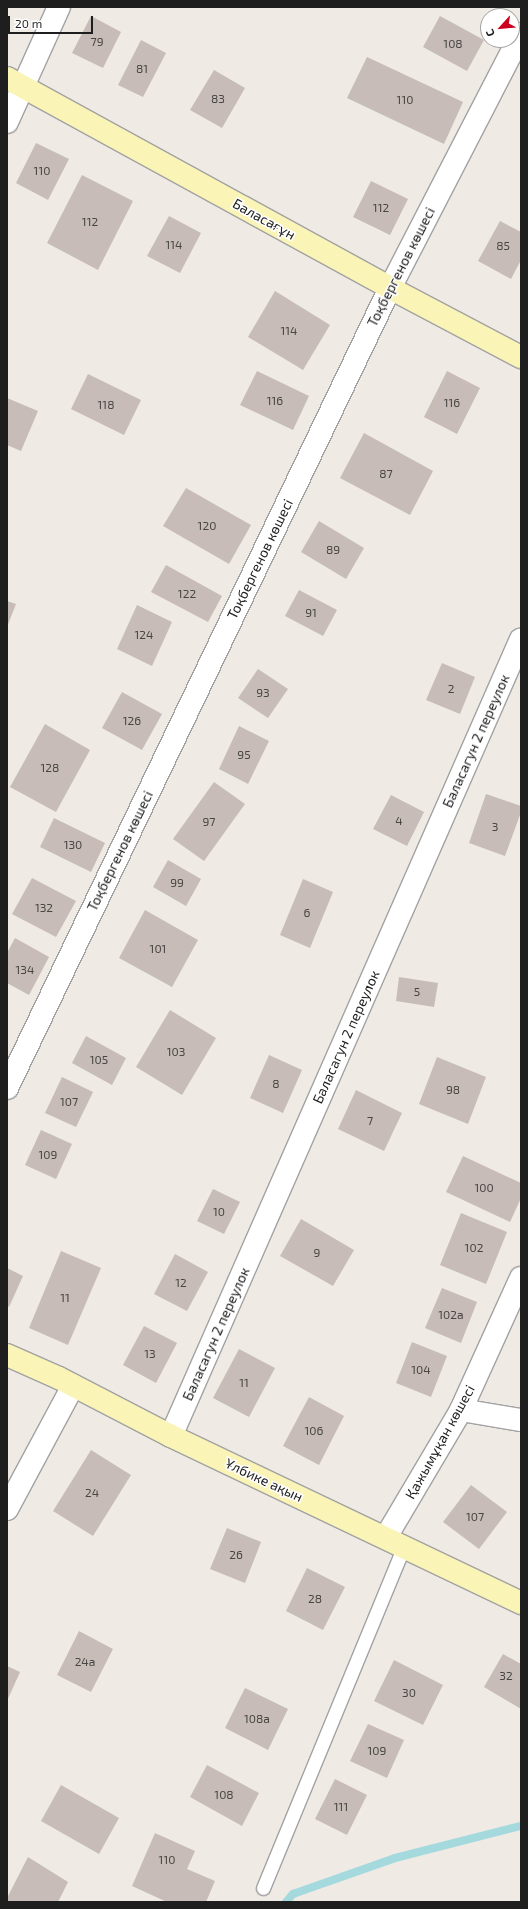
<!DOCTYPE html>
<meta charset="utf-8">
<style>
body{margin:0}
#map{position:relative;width:528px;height:1909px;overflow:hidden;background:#efeae4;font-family:"Exo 2",sans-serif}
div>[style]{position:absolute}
.stream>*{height:8px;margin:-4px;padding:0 4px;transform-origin:4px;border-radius:4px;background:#a4d9de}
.building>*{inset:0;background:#c7bcb7}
.roads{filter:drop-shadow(1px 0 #a2a2a2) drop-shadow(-1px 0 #a2a2a2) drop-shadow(0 1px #a2a2a2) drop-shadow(0 -1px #a2a2a2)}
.lane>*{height:13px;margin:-6.5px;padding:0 6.5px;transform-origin:6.5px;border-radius:6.5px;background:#fff}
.street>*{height:22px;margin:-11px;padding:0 11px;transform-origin:11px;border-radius:11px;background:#fff}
.secondary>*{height:22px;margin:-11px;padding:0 11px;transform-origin:11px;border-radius:11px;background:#faf4b7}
span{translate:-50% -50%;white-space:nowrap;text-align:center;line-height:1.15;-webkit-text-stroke:3px #fff;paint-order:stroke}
.number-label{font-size:12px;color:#484644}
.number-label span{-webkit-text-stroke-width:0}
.street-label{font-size:14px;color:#1e1e1e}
.frame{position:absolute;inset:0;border:8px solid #1e1e1e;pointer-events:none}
.north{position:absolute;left:480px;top:8px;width:40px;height:40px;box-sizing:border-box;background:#fff;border:1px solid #a5a5a5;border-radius:50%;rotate:243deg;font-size:11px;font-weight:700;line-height:16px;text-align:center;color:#1e1e1e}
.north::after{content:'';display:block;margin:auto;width:14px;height:18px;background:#cc001d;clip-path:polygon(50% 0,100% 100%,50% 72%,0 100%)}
.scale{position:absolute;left:8px;top:16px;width:85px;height:18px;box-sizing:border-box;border:2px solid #1e1e1e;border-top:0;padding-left:5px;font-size:12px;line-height:14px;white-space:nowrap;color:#1e1e1e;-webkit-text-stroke:3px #fff;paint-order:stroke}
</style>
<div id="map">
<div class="stream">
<i style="left:286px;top:1902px;width:11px;rotate:-49deg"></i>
<i style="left:293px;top:1894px;width:108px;rotate:-19.4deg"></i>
<i style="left:395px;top:1858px;width:130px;rotate:-14.3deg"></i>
</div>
<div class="building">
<i style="clip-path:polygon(91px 16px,121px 32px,103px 68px,72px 53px)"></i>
<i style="clip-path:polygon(440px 16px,484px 40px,467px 71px,423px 47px)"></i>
<i style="clip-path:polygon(141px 40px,166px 53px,143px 97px,118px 85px)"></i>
<i style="clip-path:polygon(367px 57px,463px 102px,444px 144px,347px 98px)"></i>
<i style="clip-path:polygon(214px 70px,245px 88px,222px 128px,190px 110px)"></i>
<i style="clip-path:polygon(36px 143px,69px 159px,48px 200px,16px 183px)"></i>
<i style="clip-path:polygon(82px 175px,133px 201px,98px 270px,47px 243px)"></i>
<i style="clip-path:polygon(371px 181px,408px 199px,390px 235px,353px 217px)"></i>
<i style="clip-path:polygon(169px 216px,201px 233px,180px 273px,147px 256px)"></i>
<i style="clip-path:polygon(500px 221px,521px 232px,521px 260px,511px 279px,478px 261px)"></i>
<i style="clip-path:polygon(275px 291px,330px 325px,303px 370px,248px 337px)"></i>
<i style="clip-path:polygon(257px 371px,309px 396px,293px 430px,240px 405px)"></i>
<i style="clip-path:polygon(447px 371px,480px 388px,457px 434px,424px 417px)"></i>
<i style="clip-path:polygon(88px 374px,141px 400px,124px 435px,71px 409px)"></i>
<i style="clip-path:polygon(7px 398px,38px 411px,21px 451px,7px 445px)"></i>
<i style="clip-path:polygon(364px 433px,433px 471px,410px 515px,340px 478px)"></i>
<i style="clip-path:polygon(186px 488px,251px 525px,229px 564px,163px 526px)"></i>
<i style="clip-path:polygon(319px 521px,364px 548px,346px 579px,301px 552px)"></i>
<i style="clip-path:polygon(166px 565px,222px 596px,208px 622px,151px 592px)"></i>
<i style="clip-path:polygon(299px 590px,337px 610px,323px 636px,285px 616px)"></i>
<i style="clip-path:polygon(7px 601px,16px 604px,7px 627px)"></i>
<i style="clip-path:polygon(137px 605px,172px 622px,152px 666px,117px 649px)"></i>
<i style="clip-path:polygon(442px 663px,475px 677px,460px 714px,426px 700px)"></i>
<i style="clip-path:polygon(258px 669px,288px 689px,268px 718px,238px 698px)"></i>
<i style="clip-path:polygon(122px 692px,162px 714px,142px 750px,102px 728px)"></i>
<i style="clip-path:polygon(45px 724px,90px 750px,56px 812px,10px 787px)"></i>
<i style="clip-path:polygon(239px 726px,269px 741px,248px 784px,219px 769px)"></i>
<i style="clip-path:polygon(214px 782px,245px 804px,204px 861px,173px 839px)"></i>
<i style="clip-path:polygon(486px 794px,521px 806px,521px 812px,505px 856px,469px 843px)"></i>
<i style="clip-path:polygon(391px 795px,424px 812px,407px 846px,373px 829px)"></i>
<i style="clip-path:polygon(54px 818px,105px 843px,91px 872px,40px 847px)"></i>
<i style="clip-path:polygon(168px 860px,201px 879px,186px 906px,153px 887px)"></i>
<i style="clip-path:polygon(32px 878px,76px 901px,56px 937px,12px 914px)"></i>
<i style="clip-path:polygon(303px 879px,333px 892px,310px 948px,280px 935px)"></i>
<i style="clip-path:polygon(145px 910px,198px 940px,172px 987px,119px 958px)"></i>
<i style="clip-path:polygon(15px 938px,49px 957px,29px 995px,7px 983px,7px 953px)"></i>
<i style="clip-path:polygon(399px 977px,438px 983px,434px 1007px,396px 1001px)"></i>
<i style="clip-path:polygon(170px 1010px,216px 1038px,182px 1095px,136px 1067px)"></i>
<i style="clip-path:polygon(86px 1036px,126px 1058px,112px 1085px,72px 1063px)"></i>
<i style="clip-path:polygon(269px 1055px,302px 1070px,283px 1113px,250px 1098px)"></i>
<i style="clip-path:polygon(437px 1057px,486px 1077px,468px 1124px,419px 1104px)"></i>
<i style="clip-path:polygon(62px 1077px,93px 1092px,76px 1127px,45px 1113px)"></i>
<i style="clip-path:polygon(356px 1090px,402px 1113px,384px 1151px,338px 1129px)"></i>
<i style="clip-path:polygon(41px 1130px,72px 1144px,56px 1179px,25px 1165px)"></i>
<i style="clip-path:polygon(463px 1156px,521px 1183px,521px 1198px,510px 1222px,446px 1192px)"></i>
<i style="clip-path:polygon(213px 1189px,240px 1202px,224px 1234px,197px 1221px)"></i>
<i style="clip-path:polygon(461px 1213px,507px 1232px,486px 1284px,440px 1265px)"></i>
<i style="clip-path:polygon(301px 1219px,354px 1250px,333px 1286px,280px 1256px)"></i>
<i style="clip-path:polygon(61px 1251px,101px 1268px,68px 1345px,29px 1328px)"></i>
<i style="clip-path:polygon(175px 1254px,208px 1272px,187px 1311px,154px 1294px)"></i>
<i style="clip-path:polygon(7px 1268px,23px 1276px,9px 1307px,7px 1306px)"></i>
<i style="clip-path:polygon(442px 1288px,477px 1302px,461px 1343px,425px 1328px)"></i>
<i style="clip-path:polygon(144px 1326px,177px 1343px,156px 1383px,123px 1365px)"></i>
<i style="clip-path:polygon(412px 1342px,447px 1356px,431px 1397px,396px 1383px)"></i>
<i style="clip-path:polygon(239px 1349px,275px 1368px,249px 1417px,213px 1398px)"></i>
<i style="clip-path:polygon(309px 1397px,344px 1416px,319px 1465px,283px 1446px)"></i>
<i style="clip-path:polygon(91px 1450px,131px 1475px,93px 1536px,53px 1511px)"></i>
<i style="clip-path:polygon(471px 1485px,507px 1512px,479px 1549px,443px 1522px)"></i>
<i style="clip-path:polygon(227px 1528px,261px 1542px,245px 1583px,210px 1569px)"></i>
<i style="clip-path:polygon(307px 1568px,345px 1587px,323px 1630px,286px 1611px)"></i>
<i style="clip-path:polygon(79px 1631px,113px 1649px,91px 1692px,57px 1675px)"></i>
<i style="clip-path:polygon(503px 1654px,521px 1664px,521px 1709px,484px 1687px)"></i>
<i style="clip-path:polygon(394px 1660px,443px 1685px,423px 1725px,374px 1701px)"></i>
<i style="clip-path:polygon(7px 1666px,20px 1672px,7px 1701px)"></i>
<i style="clip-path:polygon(245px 1688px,288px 1709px,268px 1750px,225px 1728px)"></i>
<i style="clip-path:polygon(368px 1724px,404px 1740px,387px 1778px,350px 1761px)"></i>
<i style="clip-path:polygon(207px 1765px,259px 1793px,242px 1826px,190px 1797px)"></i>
<i style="clip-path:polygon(335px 1779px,367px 1795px,347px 1835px,315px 1819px)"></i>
<i style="clip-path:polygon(61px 1785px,119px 1818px,99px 1854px,41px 1821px)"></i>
<i style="clip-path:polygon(155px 1833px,195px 1851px,187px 1869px,215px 1881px,206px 1902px,167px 1902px,132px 1886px)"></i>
<i style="clip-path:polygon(28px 1857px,68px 1882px,58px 1902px,7px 1902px,7px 1898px)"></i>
</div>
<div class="roads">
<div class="lane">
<i style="left:263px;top:1888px;width:370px;rotate:-67.6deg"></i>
</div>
<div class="street">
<i style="left:7px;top:122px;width:126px;rotate:-65.7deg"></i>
<i style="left:7px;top:1088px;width:887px;rotate:-64.42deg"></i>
<i style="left:390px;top:288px;width:286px;rotate:-62.7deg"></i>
<i style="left:461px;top:1410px;width:61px;rotate:9.5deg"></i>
<i style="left:171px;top:1436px;width:870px;rotate:-66.29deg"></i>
<i style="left:7px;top:1509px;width:140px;rotate:-61.8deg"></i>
<i style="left:386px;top:1537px;width:147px;rotate:-59.4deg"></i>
<i style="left:461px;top:1410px;width:145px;rotate:-65.6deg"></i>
</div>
<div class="secondary">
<i style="left:7px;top:78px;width:437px;rotate:28.7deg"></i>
<i style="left:390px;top:288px;width:148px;rotate:27.8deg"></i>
<i style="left:7px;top:1355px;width:57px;rotate:23.9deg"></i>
<i style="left:59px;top:1378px;width:126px;rotate:27.4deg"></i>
<i style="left:171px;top:1436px;width:388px;rotate:25.5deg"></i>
</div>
</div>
<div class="number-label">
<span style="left:97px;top:42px">79</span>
<span style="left:453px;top:44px">108</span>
<span style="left:142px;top:69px">81</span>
<span style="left:218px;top:99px">83</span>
<span style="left:405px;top:100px">110</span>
<span style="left:42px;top:171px">110</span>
<span style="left:381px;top:208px">112</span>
<span style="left:90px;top:222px">112</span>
<span style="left:174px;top:245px">114</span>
<span style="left:503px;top:246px">85</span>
<span style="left:289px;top:331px">114</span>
<span style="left:275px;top:401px">116</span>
<span style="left:452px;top:403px">116</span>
<span style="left:106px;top:405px">118</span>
<span style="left:386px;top:474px">87</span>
<span style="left:207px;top:526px">120</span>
<span style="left:333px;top:550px">89</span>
<span style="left:187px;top:594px">122</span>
<span style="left:311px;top:613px">91</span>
<span style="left:144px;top:635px">124</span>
<span style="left:451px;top:689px">2</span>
<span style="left:263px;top:693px">93</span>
<span style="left:132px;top:721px">126</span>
<span style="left:244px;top:755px">95</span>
<span style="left:50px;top:768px">128</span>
<span style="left:399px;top:821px">4</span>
<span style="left:209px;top:822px">97</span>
<span style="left:495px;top:827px">3</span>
<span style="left:73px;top:845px">130</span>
<span style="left:177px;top:883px">99</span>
<span style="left:44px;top:908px">132</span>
<span style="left:307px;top:913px">6</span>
<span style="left:158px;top:949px">101</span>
<span style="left:25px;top:970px">134</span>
<span style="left:417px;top:992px">5</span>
<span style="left:176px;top:1052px">103</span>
<span style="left:99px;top:1060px">105</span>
<span style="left:276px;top:1084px">8</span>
<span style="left:453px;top:1090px">98</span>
<span style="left:69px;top:1102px">107</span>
<span style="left:370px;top:1121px">7</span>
<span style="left:48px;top:1155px">109</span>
<span style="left:484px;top:1188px">100</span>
<span style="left:219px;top:1212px">10</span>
<span style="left:474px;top:1248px">102</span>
<span style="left:317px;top:1253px">9</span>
<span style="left:181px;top:1283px">12</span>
<span style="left:65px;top:1298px">11</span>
<span style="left:451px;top:1315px">102а</span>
<span style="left:150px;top:1354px">13</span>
<span style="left:421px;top:1370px">104</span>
<span style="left:244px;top:1383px">11</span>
<span style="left:314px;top:1431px">106</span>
<span style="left:92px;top:1493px">24</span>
<span style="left:475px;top:1517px">107</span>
<span style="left:236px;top:1555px">26</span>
<span style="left:315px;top:1599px">28</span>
<span style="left:85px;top:1662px">24а</span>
<span style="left:506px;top:1676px">32</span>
<span style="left:409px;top:1693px">30</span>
<span style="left:257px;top:1719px">108а</span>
<span style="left:377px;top:1751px">109</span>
<span style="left:224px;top:1795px">108</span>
<span style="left:341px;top:1807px">111</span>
<span style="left:167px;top:1860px">110</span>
</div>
<div class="street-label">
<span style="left:264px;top:219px;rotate:29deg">Баласағұн</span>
<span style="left:401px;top:267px;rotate:-63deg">Тоқбергенов көшесі</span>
<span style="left:260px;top:559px;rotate:-64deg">Тоқбергенов көшесі</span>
<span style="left:476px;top:741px;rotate:-66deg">Баласагун 2 переулок</span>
<span style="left:120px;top:851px;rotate:-64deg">Тоқбергенов көшесі</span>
<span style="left:346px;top:1037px;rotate:-66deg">Баласагун 2 переулок</span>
<span style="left:216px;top:1334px;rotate:-66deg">Баласагун 2 переулок</span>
<span style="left:440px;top:1442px;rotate:-61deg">Қажымұқан көшесі</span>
<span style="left:264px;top:1480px;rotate:25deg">Ұлбике ақын</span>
</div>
<div class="frame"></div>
<div class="north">С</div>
<div class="scale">20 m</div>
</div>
